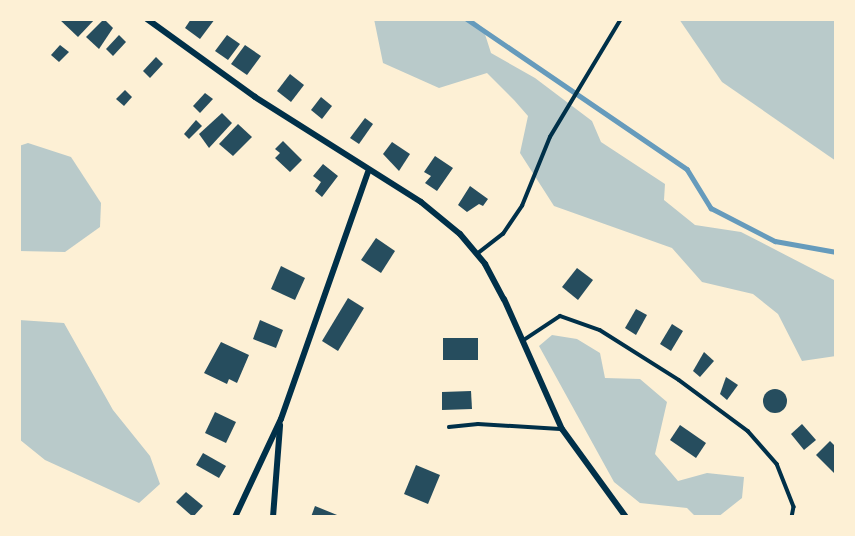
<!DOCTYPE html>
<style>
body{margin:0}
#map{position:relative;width:855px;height:536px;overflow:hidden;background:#fdf0d5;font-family:Rubik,sans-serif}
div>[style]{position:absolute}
.green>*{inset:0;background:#b9caca}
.stream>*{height:4.5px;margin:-2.25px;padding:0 2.25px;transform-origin:2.25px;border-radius:2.25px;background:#669bbc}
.building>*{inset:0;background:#264d5e}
.round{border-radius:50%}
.service>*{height:3.5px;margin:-1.75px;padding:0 1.75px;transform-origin:1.75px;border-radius:1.75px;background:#003049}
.minor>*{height:6px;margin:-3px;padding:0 3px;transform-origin:3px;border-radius:3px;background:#003049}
span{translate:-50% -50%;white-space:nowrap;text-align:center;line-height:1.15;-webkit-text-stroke:7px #fdf0d5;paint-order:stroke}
.frame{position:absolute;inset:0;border:21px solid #fdf0d5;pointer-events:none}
</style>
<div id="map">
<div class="green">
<i style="clip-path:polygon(374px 19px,472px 19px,483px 28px,491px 53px,535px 78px,592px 121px,601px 142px,665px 184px,664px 200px,695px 225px,741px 232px,836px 281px,836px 356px,802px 361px,778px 314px,753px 294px,702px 282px,672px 248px,554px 206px,520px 153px,528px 116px,514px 100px,487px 73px,439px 88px,383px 63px)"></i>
<i style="clip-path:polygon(679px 19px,836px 19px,836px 161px,722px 82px)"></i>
<i style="clip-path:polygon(28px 143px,71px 157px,101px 203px,100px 227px,65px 252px,19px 251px,19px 146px)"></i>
<i style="clip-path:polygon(19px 320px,64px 323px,113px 410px,150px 456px,160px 484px,139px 503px,45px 460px,19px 439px)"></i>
<i style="clip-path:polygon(552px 335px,577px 339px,600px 353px,605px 378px,640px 379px,667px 402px,655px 454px,678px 481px,707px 473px,744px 477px,742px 498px,718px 517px,696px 517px,687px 508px,640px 503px,614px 482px,539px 346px)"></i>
</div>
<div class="stream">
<i style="left:467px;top:19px;width:266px;rotate:34.3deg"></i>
<i style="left:687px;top:169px;width:46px;rotate:58.4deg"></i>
<i style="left:711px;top:208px;width:72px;rotate:27.3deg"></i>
<i style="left:775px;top:241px;width:62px;rotate:10.2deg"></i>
</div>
<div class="building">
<i style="clip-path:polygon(59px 19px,95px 19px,78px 37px)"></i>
<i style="clip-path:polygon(104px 19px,113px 28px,99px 49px,86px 37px)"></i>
<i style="clip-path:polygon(191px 19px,215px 19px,200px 39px,185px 28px)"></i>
<i style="clip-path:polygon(119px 35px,126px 42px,113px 56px,106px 49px)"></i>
<i style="clip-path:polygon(227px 35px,240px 44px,228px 60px,215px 51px)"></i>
<i style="clip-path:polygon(60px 45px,69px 52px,59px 62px,51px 55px)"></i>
<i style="clip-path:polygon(245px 45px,261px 56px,247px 75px,231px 64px)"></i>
<i style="clip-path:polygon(156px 57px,163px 64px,150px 78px,143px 71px)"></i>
<i style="clip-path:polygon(290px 74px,304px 85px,291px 102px,277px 91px)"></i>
<i style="clip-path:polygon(125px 90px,132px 97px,124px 106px,116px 99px)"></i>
<i style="clip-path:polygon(205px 93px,213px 99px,200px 113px,193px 106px)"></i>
<i style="clip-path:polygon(321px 97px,332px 106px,322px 119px,311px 110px)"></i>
<i style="clip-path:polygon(222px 113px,232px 123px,209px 148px,199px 134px)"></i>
<i style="clip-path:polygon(365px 118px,373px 124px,359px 144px,350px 138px)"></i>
<i style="clip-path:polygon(196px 120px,202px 126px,189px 139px,184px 134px)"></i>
<i style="clip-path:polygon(238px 124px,252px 137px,233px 156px,219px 144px)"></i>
<i style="clip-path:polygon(283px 141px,302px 160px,290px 172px,275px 158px,280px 153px,275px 149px)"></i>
<i style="clip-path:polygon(392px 142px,410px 154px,399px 171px,383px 154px)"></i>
<i style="clip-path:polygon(435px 156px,453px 168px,437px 191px,425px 183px,431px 176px,424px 172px)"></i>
<i style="clip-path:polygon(323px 164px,338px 176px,322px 197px,315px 191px,321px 182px,313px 176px)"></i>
<i style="clip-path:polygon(470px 186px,488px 199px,483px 206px,479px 204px,467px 212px,458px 205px)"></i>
<i style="clip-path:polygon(376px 238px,395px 251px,381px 273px,361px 260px)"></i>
<i style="clip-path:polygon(281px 266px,305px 278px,295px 300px,271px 289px)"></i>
<i style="clip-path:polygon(577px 268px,593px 280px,578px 300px,562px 287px)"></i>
<i style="clip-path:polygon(348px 298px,364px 308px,338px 351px,322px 341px)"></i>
<i style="clip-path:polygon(636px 309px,647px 315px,636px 335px,625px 328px)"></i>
<i style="clip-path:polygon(260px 320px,283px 330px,276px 348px,253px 339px)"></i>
<i style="clip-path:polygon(672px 324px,683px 331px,671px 351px,660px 344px)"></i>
<i style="clip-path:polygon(443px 338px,478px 338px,478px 360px,443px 360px)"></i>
<i style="clip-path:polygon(221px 342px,249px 355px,237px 383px,229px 379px,227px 384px,204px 373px)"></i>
<i style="clip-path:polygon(704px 352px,714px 361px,700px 377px,693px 371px)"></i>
<i style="clip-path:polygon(726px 377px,738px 385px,727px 400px,720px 394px)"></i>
<i class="round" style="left:763px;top:389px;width:24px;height:24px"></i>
<i style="clip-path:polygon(471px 391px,472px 409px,442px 410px,442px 392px)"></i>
<i style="clip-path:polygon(215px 412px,236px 422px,226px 443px,205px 433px)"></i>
<i style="clip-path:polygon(802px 424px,816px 440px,804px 450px,791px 434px)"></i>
<i style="clip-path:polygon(680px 425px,706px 443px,696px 458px,670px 440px)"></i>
<i style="clip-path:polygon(830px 441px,836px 447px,836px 475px,816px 455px)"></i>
<i style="clip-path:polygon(203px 453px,226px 466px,219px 478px,196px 465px)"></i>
<i style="clip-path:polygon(416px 465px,440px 475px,428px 504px,404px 494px)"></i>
<i style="clip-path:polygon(186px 492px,203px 506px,193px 517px,176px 502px)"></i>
<i style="clip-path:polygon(315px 506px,342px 517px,311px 517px)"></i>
</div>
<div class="service">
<i style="left:477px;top:254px;width:33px;rotate:-38deg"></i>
<i style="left:503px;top:234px;width:34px;rotate:-56deg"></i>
<i style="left:522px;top:206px;width:74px;rotate:-67.9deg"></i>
<i style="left:550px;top:137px;width:138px;rotate:-59deg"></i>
<i style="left:524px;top:340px;width:43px;rotate:-33.7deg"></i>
<i style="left:560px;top:316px;width:42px;rotate:19.3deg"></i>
<i style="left:600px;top:330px;width:93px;rotate:32.3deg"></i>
<i style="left:679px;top:380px;width:86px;rotate:36.5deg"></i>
<i style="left:748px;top:431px;width:44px;rotate:48.7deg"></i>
<i style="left:777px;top:464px;width:46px;rotate:68.4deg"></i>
<i style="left:794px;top:507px;width:10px;rotate:101deg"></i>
<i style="left:449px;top:427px;width:29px;rotate:-6deg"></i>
<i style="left:478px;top:424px;width:82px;rotate:3.5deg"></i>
</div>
<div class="minor">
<i style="left:147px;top:19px;width:133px;rotate:35.8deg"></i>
<i style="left:255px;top:97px;width:196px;rotate:32.3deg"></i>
<i style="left:421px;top:202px;width:50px;rotate:39.4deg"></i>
<i style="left:460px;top:234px;width:39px;rotate:50deg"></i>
<i style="left:485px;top:264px;width:40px;rotate:62deg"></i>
<i style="left:504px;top:299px;width:142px;rotate:66deg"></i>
<i style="left:562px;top:429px;width:109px;rotate:54deg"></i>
<i style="left:235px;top:517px;width:108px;rotate:-64.9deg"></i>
<i style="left:281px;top:419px;width:262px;rotate:-70.6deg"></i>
<i style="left:273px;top:517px;width:92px;rotate:-85.6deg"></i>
</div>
<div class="frame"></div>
</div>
